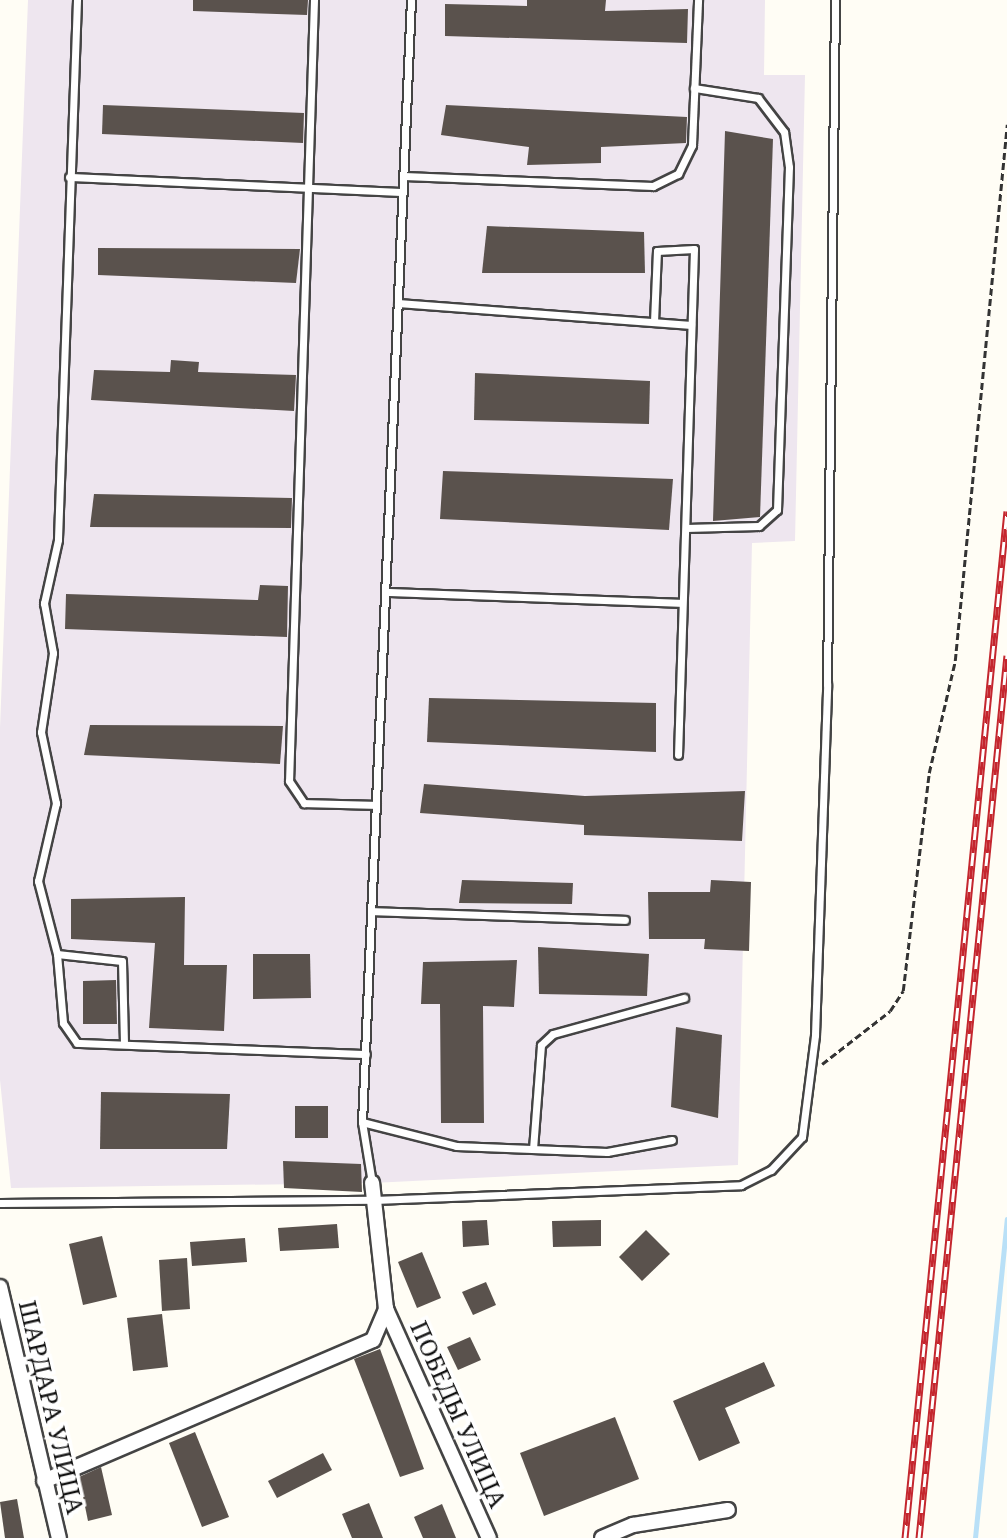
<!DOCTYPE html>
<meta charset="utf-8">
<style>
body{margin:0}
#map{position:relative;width:1007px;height:1538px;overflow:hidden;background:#fffdf5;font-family:"Noto Serif",serif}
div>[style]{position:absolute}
.industrial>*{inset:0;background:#eee6ef}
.stream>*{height:4.5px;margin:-2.25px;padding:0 2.25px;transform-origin:2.25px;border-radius:2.25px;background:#b9e0f7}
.building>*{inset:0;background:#5a524d}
.path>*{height:2.5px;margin-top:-1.25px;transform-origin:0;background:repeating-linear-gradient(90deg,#333 0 7px,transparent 0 10.5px)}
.roads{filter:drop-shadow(2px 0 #444) drop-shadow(-2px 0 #444) drop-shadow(0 2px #444) drop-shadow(0 -2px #444)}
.lane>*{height:7px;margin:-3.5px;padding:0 3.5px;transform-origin:3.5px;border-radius:3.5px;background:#fff}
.street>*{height:14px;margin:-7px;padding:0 7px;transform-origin:7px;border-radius:7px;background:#fff}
.rail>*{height:7px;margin-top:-3.5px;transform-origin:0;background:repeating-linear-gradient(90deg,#fff 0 13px,#c4262e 0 26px);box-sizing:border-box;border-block:2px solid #c4262e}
span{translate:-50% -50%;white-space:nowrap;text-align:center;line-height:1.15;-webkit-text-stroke:7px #fff;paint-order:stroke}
.street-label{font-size:24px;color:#111}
</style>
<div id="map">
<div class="industrial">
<i style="clip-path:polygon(28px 0,765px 0,764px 75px,805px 75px,795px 541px,752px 543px,738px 1165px,372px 1183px,11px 1188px,0 1080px,0 728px)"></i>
</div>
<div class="stream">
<i style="left:975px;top:1538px;width:320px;rotate:-84.3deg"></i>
</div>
<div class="building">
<i style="clip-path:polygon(193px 0,308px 0,307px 15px,193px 11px)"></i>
<i style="clip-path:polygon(527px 0,606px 0,605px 11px,688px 9px,687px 43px,445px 36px,445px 4px,527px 6px)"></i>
<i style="clip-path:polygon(103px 105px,304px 113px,303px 143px,102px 134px)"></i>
<i style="clip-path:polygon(446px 105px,687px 117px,686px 143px,601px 147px,601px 163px,527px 165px,529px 147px,441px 135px)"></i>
<i style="clip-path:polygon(725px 131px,773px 139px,760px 517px,713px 521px)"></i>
<i style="clip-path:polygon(487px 226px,644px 232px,645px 273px,482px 273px)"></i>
<i style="clip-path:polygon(98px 248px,300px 249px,296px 283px,98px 275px)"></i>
<i style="clip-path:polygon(171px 360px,199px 362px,198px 372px,296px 375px,294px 411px,91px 400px,94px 370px,170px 372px)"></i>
<i style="clip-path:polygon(475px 373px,650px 381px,649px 424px,474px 420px)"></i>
<i style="clip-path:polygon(443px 471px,673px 479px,669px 530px,440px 519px)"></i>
<i style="clip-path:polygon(94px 494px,292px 498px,291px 528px,90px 527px)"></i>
<i style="clip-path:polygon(260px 585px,288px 586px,287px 637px,65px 629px,66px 594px,258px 600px)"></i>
<i style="clip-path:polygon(429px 698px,656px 703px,656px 752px,427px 742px)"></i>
<i style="clip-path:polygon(90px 725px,283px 726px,280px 764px,84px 755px)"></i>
<i style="clip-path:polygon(424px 784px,585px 796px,745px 791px,742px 841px,584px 835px,584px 825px,420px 813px)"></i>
<i style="clip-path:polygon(462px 880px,573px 883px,572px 904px,459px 903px)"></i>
<i style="clip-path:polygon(711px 880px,751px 882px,749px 951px,704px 949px,705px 939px,649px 939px,648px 892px,710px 892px)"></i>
<i style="clip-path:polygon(185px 897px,184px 965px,227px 965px,224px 1031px,149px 1028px,155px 943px,71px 939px,71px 899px)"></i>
<i style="clip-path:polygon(538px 947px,649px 954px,647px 996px,539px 994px)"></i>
<i style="clip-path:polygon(253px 954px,310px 954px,311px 998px,253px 999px)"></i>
<i style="clip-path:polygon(517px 960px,514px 1007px,483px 1006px,484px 1123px,441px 1123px,440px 1004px,421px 1004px,423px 962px)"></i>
<i style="clip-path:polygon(116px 980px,117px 1024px,83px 1024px,83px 981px)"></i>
<i style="clip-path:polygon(676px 1027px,722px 1035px,718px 1118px,671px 1107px)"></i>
<i style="clip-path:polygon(101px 1092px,230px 1094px,227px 1149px,100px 1149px)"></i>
<i style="clip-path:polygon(295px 1106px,328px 1106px,328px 1138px,295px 1138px)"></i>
<i style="clip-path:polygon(283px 1161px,361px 1164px,362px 1192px,284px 1188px)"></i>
<i style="clip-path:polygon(487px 1220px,489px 1245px,463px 1247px,462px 1221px)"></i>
<i style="clip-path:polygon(601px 1220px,601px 1246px,553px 1247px,552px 1221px)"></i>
<i style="clip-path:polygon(337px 1224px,339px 1248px,280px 1251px,278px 1228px)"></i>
<i style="clip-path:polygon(646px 1230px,670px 1254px,642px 1281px,619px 1257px)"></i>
<i style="clip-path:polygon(102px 1236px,117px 1297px,83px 1305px,69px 1244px)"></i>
<i style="clip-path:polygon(245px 1238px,247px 1262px,192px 1266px,190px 1242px)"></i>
<i style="clip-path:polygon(422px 1252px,441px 1298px,417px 1308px,398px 1262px)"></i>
<i style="clip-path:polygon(187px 1258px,190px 1309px,162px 1311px,159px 1260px)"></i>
<i style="clip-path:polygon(486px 1282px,496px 1305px,473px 1315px,462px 1292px)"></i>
<i style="clip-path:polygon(162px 1314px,168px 1367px,133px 1371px,127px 1318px)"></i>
<i style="clip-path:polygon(470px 1337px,481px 1360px,458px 1370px,447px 1347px)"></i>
<i style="clip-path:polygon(380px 1349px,424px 1469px,400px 1477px,354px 1359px)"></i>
<i style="clip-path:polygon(764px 1362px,775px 1386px,725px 1408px,740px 1443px,699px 1461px,673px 1401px)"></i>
<i style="clip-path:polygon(615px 1417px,639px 1479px,544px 1516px,520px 1453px)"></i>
<i style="clip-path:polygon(195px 1432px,229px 1517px,202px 1527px,169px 1443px)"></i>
<i style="clip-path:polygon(323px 1453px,332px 1470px,277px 1498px,268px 1481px)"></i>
<i style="clip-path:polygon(101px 1467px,112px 1515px,88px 1521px,79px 1477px)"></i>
<i style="clip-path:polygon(17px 1499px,24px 1538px,5px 1538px,0 1502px)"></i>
<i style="clip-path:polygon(369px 1503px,383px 1538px,352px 1538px,342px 1514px)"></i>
<i style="clip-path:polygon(442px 1504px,456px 1538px,423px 1538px,414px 1517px)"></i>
</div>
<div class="path">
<i style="left:822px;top:1064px;width:86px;rotate:-37.9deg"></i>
<i style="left:890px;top:1011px;width:24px;rotate:-57deg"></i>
<i style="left:903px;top:991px;width:220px;rotate:-83.2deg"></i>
<i style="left:929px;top:773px;width:115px;rotate:-76.9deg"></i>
<i style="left:955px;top:661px;width:539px;rotate:-84.46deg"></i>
</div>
<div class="roads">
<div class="lane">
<i style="left:77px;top:0;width:540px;rotate:92.02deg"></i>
<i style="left:58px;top:540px;width:65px;rotate:102.5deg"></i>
<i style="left:44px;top:603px;width:51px;rotate:79.8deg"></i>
<i style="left:53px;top:653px;width:80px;rotate:98.6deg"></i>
<i style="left:41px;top:732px;width:73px;rotate:78.1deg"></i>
<i style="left:56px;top:803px;width:80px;rotate:103deg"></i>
<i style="left:38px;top:881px;width:75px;rotate:75.4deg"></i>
<i style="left:57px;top:954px;width:69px;rotate:85deg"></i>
<i style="left:63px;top:1023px;width:24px;rotate:55deg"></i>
<i style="left:77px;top:1043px;width:289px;rotate:2.2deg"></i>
<i style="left:314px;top:0;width:781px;rotate:91.83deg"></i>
<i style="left:289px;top:781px;width:27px;rotate:56deg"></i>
<i style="left:304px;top:803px;width:72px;rotate:1.6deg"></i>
<i style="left:404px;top:176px;width:249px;rotate:2.3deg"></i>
<i style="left:653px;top:186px;width:28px;rotate:-26deg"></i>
<i style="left:678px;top:174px;width:32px;rotate:-64deg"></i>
<i style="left:692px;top:145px;width:145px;rotate:-87.6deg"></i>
<i style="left:69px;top:177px;width:334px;rotate:2.6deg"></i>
<i style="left:398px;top:303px;width:294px;rotate:4.3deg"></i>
<i style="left:654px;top:322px;width:71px;rotate:-87.6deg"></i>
<i style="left:657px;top:251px;width:37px;rotate:-3deg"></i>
<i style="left:694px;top:249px;width:506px;rotate:91.81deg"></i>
<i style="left:686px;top:528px;width:73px;rotate:-1.6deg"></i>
<i style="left:759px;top:526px;width:24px;rotate:-42deg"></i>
<i style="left:777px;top:510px;width:343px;rotate:-88deg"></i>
<i style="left:789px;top:167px;width:35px;rotate:-98deg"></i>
<i style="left:784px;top:132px;width:43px;rotate:-127.4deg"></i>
<i style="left:758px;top:98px;width:65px;rotate:-171.1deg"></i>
<i style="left:386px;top:592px;width:295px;rotate:2.1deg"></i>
<i style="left:372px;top:911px;width:253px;rotate:2deg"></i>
<i style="left:57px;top:954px;width:65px;rotate:6.1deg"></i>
<i style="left:122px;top:961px;width:83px;rotate:88.6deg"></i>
<i style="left:362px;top:1122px;width:97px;rotate:14.3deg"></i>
<i style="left:456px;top:1146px;width:151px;rotate:2.3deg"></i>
<i style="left:607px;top:1152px;width:66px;rotate:-10.5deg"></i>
<i style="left:533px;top:1149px;width:104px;rotate:-85.6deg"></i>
<i style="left:541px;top:1045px;width:16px;rotate:-43deg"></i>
<i style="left:553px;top:1034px;width:136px;rotate:-15.4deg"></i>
<i style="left:372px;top:1183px;width:62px;rotate:-99.3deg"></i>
<i style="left:362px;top:1122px;width:1123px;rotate:-87.5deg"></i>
<i style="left:0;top:1203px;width:374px;rotate:-0.5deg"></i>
<i style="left:374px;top:1200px;width:367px;rotate:-2.3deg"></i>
<i style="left:741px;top:1185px;width:34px;rotate:-27deg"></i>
<i style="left:771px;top:1170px;width:45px;rotate:-46.8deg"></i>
<i style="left:802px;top:1137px;width:103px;rotate:-82.7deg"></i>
<i style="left:815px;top:1035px;width:350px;rotate:-88deg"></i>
<i style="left:827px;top:685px;width:685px;rotate:-89.33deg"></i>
</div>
<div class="street">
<i style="left:0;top:1287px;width:258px;rotate:76.8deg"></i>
<i style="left:386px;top:1309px;width:251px;rotate:65.8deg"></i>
<i style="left:44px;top:1481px;width:358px;rotate:-23.2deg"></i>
<i style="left:373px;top:1340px;width:34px;rotate:-67deg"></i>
<i style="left:386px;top:1309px;width:127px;rotate:-96.3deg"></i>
<i style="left:602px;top:1538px;width:34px;rotate:-23deg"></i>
<i style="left:633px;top:1525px;width:96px;rotate:-9deg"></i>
</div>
</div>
<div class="rail">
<i style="left:905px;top:1538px;width:1032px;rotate:-84.33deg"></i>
<i style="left:919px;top:1538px;width:887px;rotate:-84.31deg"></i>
</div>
<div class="street-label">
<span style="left:52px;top:1407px;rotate:77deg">ШАРДАРА УЛИЦА</span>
<span style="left:459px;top:1414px;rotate:66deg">ПОБЕДЫ УЛИЦА</span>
</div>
</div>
